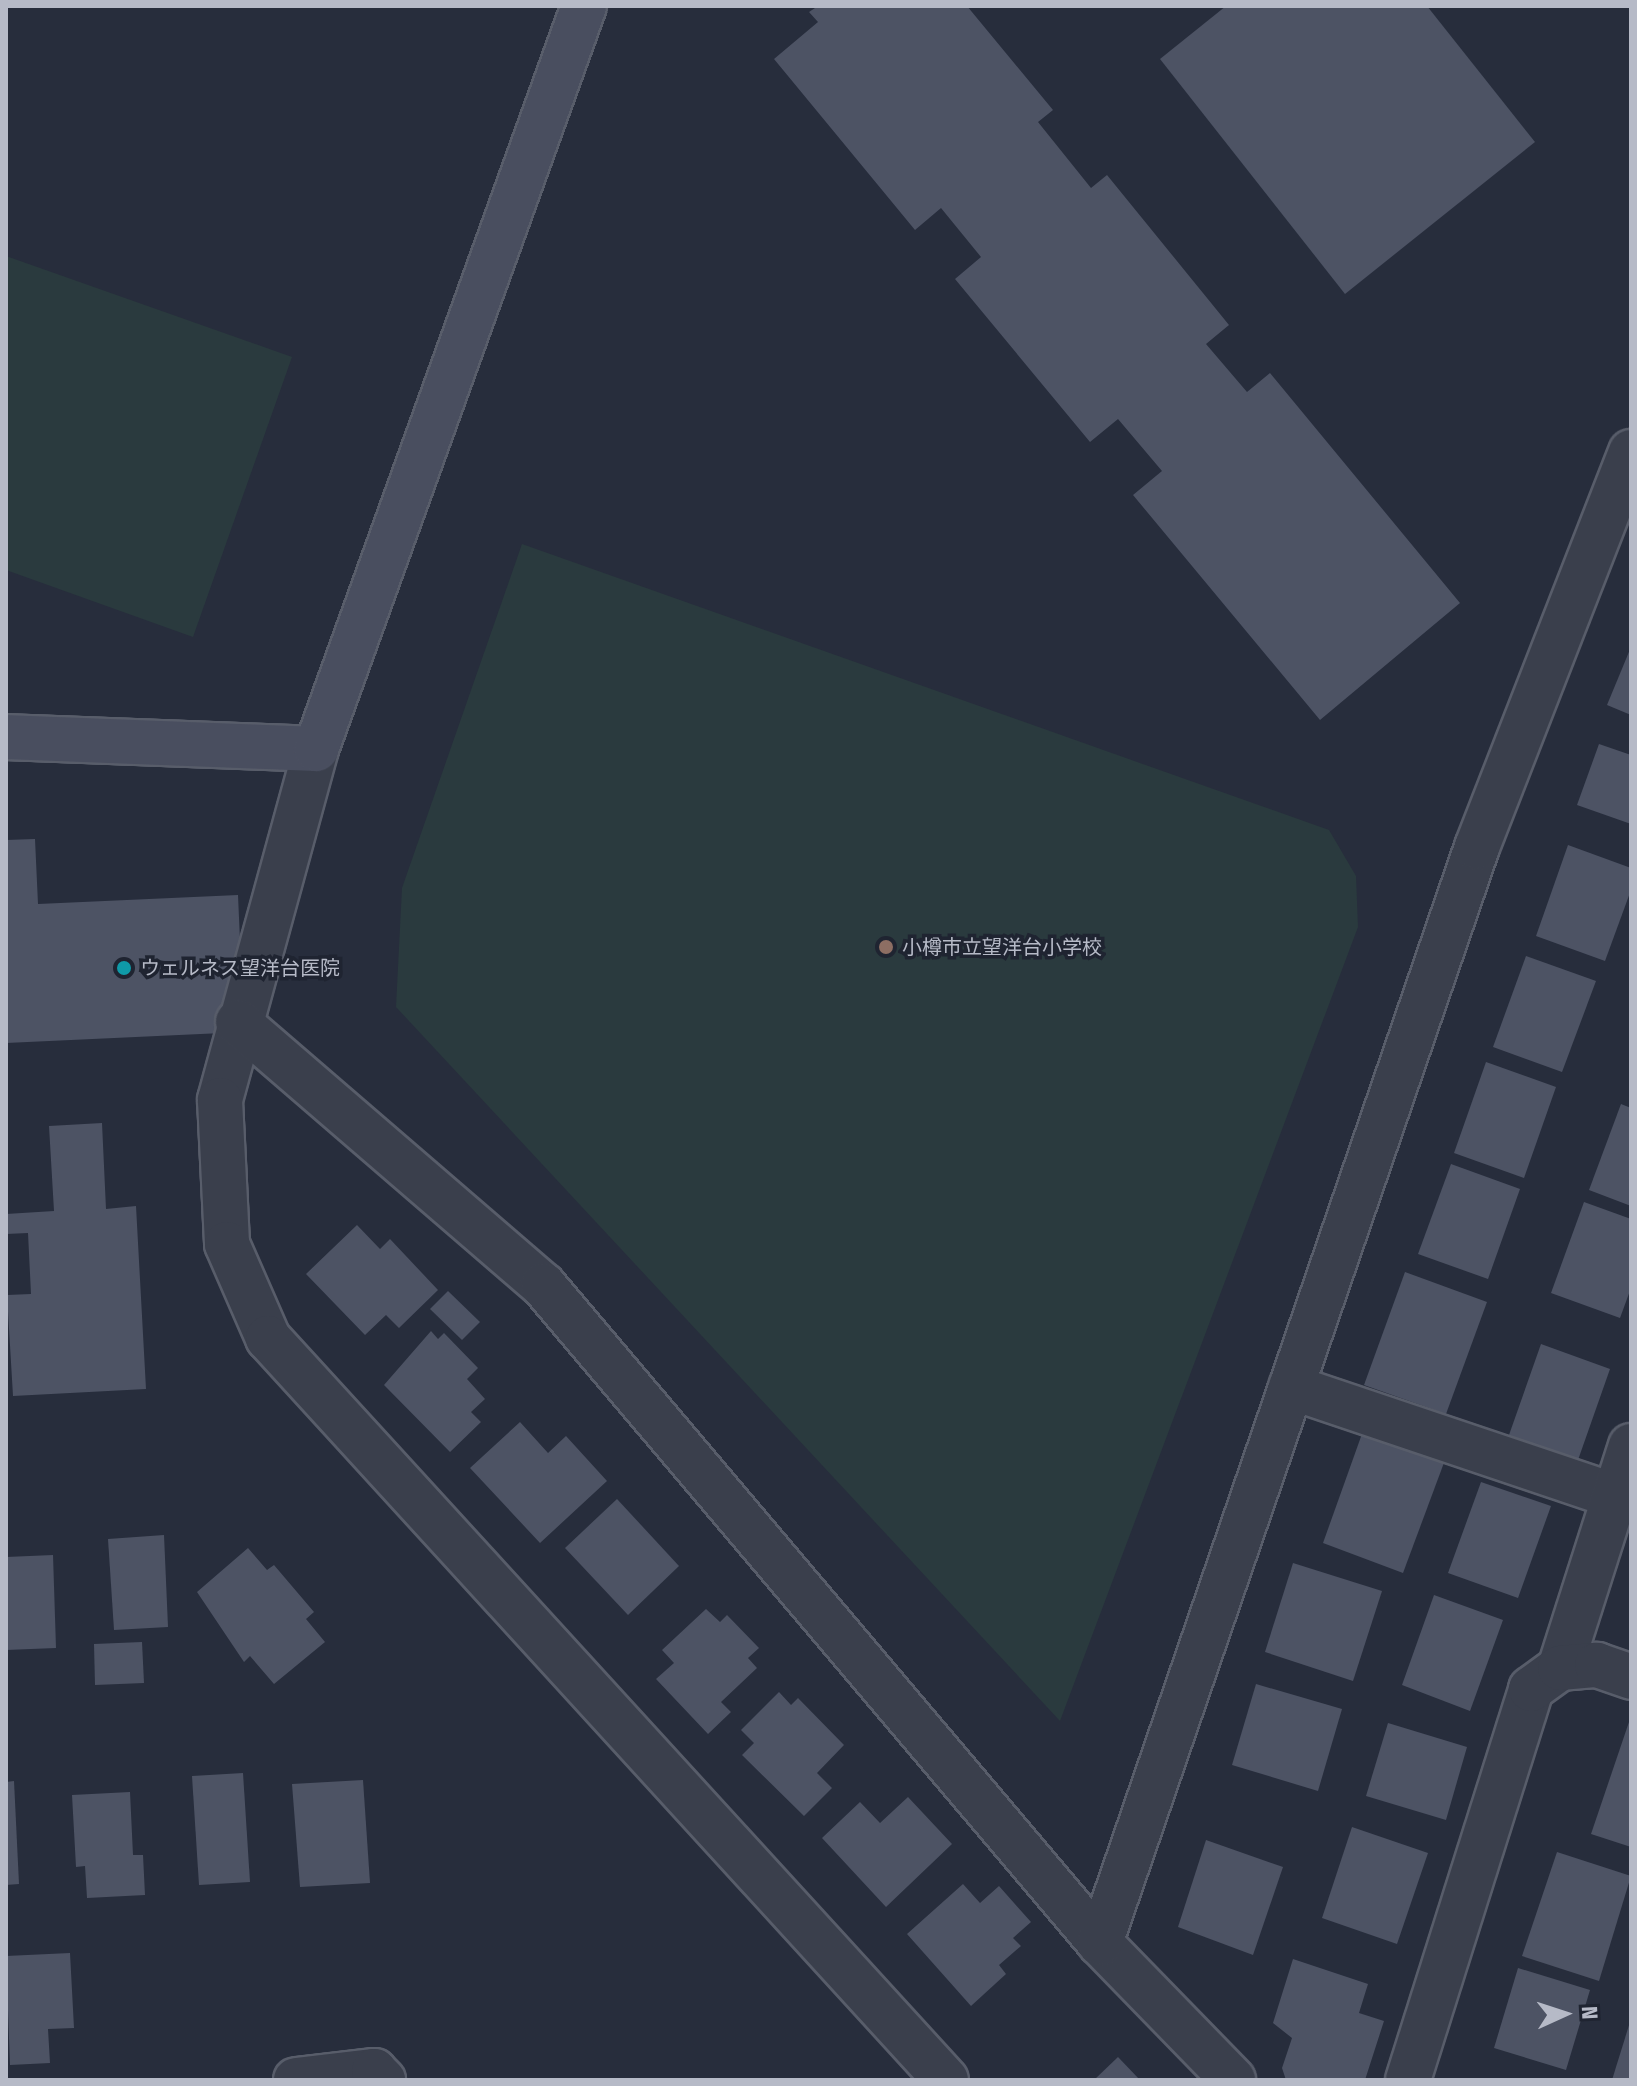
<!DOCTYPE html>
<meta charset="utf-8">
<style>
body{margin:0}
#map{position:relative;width:1637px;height:2086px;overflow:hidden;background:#272d3c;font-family:"Fira Sans Condensed","Noto Sans JP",sans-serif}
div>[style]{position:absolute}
.green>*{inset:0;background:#2a3a3e}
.building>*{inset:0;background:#4d5364}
.roads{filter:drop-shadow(2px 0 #585d6a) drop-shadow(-2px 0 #585d6a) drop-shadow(0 2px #585d6a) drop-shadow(0 -2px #585d6a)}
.street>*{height:44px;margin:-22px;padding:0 22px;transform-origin:22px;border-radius:22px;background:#3a3f4c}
.secondary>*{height:44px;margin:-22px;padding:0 22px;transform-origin:22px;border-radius:22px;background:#494e5f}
.dots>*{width:22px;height:22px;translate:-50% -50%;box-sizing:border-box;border:4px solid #1f2431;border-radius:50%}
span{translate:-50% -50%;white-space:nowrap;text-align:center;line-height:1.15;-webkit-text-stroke:7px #1f2431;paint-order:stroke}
.poi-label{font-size:20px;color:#b6bac7}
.left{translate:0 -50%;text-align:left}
.frame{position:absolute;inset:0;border:8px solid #b6bac7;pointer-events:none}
.north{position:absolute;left:1525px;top:1974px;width:80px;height:80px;-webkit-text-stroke:6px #1f2431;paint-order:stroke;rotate:87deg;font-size:22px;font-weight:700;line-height:32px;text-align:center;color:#b6bac7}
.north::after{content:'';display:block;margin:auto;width:28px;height:36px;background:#b6bac7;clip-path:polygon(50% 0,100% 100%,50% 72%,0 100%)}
</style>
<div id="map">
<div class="green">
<i style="clip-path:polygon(6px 256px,292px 357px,193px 637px,6px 570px)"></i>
<i style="clip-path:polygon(522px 544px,1329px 830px,1356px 876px,1358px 927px,1060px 1721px,396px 1007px,402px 888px)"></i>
</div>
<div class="building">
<i style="clip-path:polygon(818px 6px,967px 6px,1053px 110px,1038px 122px,1091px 188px,1107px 175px,1229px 325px,1206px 344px,1247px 392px,1270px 373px,1460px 603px,1320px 720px,1133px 495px,1162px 471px,1118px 419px,1090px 442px,955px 279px,981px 257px,941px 208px,915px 230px,774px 59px,818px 22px,809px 12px)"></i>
<i style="clip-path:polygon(1226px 6px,1427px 6px,1535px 142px,1345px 294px,1160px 59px)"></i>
<i style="clip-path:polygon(1631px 647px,1631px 715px,1607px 705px)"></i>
<i style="clip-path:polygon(1599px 744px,1631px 755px,1631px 824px,1577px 805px)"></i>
<i style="clip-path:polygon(35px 839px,38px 904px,238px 895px,244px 1032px,6px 1043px,6px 840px)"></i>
<i style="clip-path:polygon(1568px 845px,1631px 868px,1631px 890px,1605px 961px,1536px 936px)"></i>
<i style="clip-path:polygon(1526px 956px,1596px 981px,1562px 1072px,1493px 1047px)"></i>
<i style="clip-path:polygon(1486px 1062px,1556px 1087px,1524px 1178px,1454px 1153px)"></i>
<i style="clip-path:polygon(1621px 1104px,1631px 1108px,1631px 1206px,1589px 1190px)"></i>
<i style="clip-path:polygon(102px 1123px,106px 1209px,136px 1206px,146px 1389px,13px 1396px,7px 1295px,31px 1294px,28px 1233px,6px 1234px,6px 1214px,54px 1211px,49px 1126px)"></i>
<i style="clip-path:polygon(1451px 1164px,1520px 1189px,1488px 1279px,1418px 1254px)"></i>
<i style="clip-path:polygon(1584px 1202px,1631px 1219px,1631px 1288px,1620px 1318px,1551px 1293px)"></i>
<i style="clip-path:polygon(357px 1225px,380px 1249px,390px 1239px,438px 1290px,399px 1328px,386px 1315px,365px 1335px,306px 1274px)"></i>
<i style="clip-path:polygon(1405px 1272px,1487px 1302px,1446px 1414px,1364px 1385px)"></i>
<i style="clip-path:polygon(448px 1291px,480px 1322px,462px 1340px,430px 1309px)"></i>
<i style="clip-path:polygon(431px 1331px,438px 1339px,444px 1333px,478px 1368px,467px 1379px,485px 1399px,471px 1412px,481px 1422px,450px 1452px,384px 1385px)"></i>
<i style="clip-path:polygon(1541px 1344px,1610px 1369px,1578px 1460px,1509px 1435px)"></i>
<i style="clip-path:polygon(520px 1422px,548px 1453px,566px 1436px,607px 1481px,540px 1543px,470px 1468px)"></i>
<i style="clip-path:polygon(1363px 1431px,1445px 1460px,1403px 1573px,1323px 1543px)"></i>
<i style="clip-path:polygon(1481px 1482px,1551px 1506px,1518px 1598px,1448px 1573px)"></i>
<i style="clip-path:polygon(617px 1499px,679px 1566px,628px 1615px,565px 1548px)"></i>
<i style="clip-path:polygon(164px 1535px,168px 1627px,114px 1630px,108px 1539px)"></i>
<i style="clip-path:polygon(248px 1548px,267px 1570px,274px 1565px,314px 1612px,306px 1619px,325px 1642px,274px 1684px,250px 1656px,244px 1662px,197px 1592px)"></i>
<i style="clip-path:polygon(53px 1555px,56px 1648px,6px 1650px,6px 1557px)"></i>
<i style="clip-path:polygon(1293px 1563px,1382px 1591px,1353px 1681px,1265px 1652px)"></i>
<i style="clip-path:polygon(1434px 1595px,1503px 1620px,1470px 1711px,1402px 1685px)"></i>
<i style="clip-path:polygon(706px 1609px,720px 1622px,727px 1615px,759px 1648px,748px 1658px,757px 1668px,721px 1702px,731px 1712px,708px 1734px,656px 1679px,674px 1663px,662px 1650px)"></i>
<i style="clip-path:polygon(142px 1642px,144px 1683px,95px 1685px,94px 1644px)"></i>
<i style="clip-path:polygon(1256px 1684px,1342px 1709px,1318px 1791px,1232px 1765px)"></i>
<i style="clip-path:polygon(779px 1692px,791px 1705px,798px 1698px,844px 1745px,817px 1773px,832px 1788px,804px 1816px,742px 1755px,754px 1743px,741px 1730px)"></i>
<i style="clip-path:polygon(1629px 1722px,1631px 1723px,1631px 1847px,1591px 1834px)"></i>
<i style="clip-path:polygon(1388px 1723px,1467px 1747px,1446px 1820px,1366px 1796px)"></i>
<i style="clip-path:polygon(243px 1773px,250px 1882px,199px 1885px,192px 1776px)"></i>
<i style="clip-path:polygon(363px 1780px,370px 1883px,300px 1887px,292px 1784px)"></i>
<i style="clip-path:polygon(14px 1781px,19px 1884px,6px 1885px,6px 1782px)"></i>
<i style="clip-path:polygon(130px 1792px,133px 1855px,143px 1855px,145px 1895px,87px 1898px,85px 1866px,76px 1867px,72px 1795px)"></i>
<i style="clip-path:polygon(908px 1797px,952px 1844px,886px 1907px,822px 1838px,860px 1802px,880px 1823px)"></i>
<i style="clip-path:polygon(1352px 1827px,1428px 1853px,1397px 1944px,1322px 1918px)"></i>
<i style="clip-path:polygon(1206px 1840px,1283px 1867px,1253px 1955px,1178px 1927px)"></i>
<i style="clip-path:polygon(1557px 1852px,1631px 1876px,1599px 1981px,1522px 1956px)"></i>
<i style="clip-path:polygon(963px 1884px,980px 1903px,999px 1886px,1031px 1922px,1013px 1938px,1021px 1946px,999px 1965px,1006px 1974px,971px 2006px,907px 1934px)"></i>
<i style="clip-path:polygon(70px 1953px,74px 2028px,48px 2029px,50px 2063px,10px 2065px,6px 1956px)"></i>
<i style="clip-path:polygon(1293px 1959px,1368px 1984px,1359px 2013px,1384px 2021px,1365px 2080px,1286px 2080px,1282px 2068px,1292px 2038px,1273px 2023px)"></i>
<i style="clip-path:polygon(1518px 1968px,1590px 1990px,1566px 2070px,1494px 2048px)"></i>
<i style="clip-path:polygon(1630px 2022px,1631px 2080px,1612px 2080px)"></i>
<i style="clip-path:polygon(1118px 2057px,1140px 2080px,1094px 2080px)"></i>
</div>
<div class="roads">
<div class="street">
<i style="left:316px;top:749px;width:364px;rotate:105.3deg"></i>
<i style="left:220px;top:1100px;width:144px;rotate:87.2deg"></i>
<i style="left:227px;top:1244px;width:103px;rotate:66.4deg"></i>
<i style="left:268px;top:1338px;width:1005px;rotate:47.58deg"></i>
<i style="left:238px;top:1022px;width:403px;rotate:40.8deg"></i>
<i style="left:543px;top:1285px;width:862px;rotate:49.75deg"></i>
<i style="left:1100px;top:1943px;width:191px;rotate:45.8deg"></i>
<i style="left:1291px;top:1387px;width:342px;rotate:18.6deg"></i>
<i style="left:1560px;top:1668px;width:233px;rotate:-72.3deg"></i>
<i style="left:1100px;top:1943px;width:1159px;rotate:-71.02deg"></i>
<i style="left:1477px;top:847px;width:424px;rotate:-68.7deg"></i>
<i style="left:296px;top:2080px;width:79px;rotate:-6.6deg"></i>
<i style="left:374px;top:2071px;width:13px;rotate:45deg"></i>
<i style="left:1408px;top:2080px;width:410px;rotate:-72.5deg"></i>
<i style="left:1531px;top:1689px;width:36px;rotate:-36deg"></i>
<i style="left:1560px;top:1668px;width:37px;rotate:-5deg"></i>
<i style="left:1597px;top:1665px;width:36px;rotate:19deg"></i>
</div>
<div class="secondary">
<i style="left:6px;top:737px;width:310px;rotate:2.2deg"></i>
<i style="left:316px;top:749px;width:790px;rotate:-70.17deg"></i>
</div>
</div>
<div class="dots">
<i style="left:886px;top:947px;background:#8d6e63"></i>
<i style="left:124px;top:968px;background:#0f9aa8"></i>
</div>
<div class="poi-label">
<span class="left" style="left:902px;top:947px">小樽市立望洋台小学校</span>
<span class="left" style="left:140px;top:968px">ウェルネス望洋台医院</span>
</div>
<div class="frame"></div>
<div class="north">N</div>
</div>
